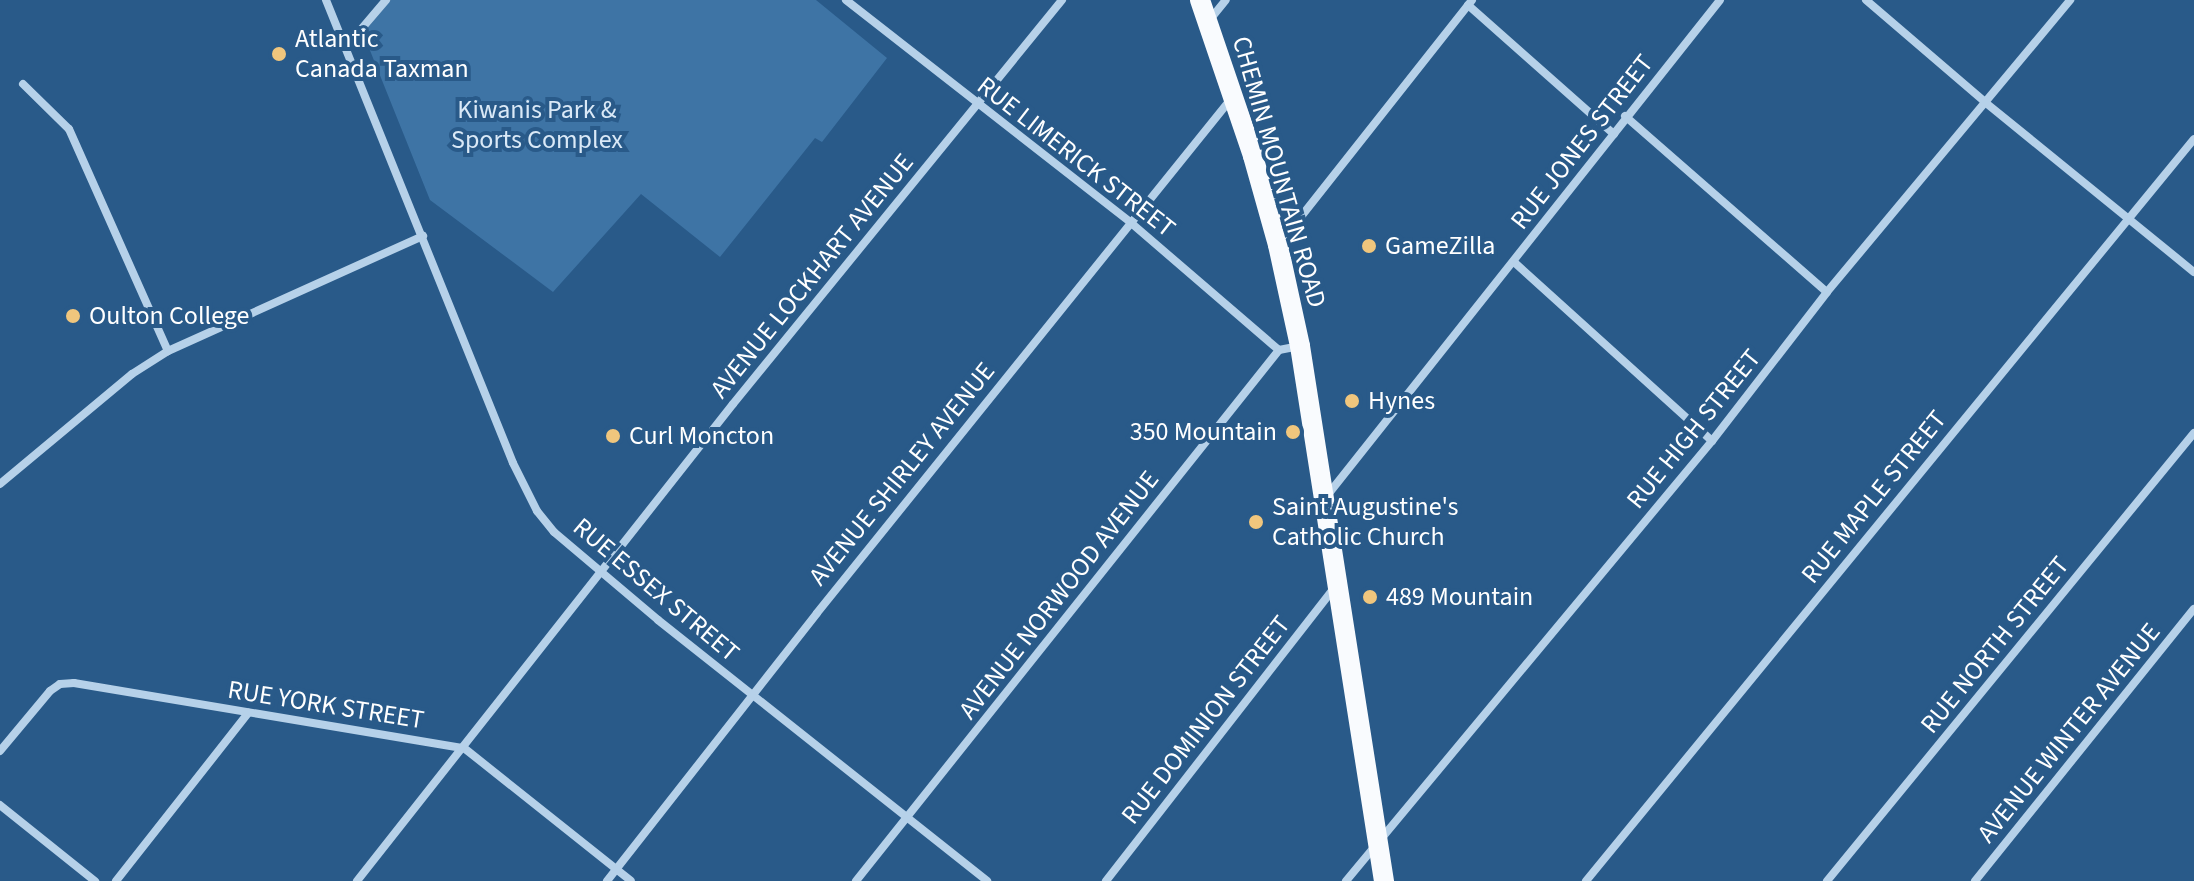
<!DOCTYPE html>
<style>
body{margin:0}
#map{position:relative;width:2194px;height:881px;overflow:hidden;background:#295a89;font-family:"Source Sans 3",sans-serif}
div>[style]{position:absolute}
.green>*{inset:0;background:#3e74a5}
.street>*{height:8px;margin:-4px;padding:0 4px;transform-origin:4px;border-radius:4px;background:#b6d1e9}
.primary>*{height:20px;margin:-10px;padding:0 10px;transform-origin:10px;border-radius:10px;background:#f9fbfe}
.dots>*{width:22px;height:22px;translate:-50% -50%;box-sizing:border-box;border:4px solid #295a89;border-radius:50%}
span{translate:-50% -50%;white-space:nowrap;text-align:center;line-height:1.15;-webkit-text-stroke:8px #295a89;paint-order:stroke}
.poi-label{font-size:26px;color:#fff}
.left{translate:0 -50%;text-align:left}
.right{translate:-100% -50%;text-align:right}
.park-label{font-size:26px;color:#dae9f7}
.street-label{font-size:26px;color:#fff}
</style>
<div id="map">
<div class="green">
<i style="clip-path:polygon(391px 0,816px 0,887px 58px,822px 142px,815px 138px,720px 257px,641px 194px,553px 292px,430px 200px,367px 43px,365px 31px)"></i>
</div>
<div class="street">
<i style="left:326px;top:0;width:499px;rotate:68deg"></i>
<i style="left:513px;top:463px;width:54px;rotate:63.4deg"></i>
<i style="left:537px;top:511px;width:27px;rotate:51deg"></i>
<i style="left:554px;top:532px;width:136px;rotate:40.2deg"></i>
<i style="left:658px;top:620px;width:420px;rotate:38.4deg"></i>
<i style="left:846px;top:0;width:360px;rotate:38deg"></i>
<i style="left:1130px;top:222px;width:196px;rotate:40.7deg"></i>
<i style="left:1866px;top:0;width:158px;rotate:40.6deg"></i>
<i style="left:1986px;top:103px;width:268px;rotate:39.1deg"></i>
<i style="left:1468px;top:5px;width:195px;rotate:41.5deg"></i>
<i style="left:1208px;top:22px;width:28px;rotate:-51deg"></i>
<i style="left:346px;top:47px;width:62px;rotate:-49.6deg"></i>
<i style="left:23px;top:84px;width:64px;rotate:44.4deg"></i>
<i style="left:69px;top:129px;width:243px;rotate:66deg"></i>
<i style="left:1625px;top:116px;width:268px;rotate:41.1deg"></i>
<i style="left:1281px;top:242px;width:308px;rotate:-51.7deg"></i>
<i style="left:1514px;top:262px;width:267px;rotate:42.1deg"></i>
<i style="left:0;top:484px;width:172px;rotate:-39.8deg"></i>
<i style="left:132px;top:374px;width:43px;rotate:-32.6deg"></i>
<i style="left:168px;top:351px;width:280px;rotate:-24.3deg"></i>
<i style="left:1326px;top:497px;width:634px;rotate:-51.59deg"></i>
<i style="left:0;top:751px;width:78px;rotate:-50.2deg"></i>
<i style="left:50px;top:691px;width:12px;rotate:-35deg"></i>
<i style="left:60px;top:684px;width:14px;rotate:-4deg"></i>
<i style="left:74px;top:683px;width:395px;rotate:9.5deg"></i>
<i style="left:464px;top:748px;width:213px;rotate:38.5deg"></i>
<i style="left:0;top:805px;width:122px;rotate:38.7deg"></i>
<i style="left:116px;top:881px;width:214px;rotate:-51.8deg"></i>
<i style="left:357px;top:881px;width:607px;rotate:-51.75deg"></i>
<i style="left:733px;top:404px;width:521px;rotate:-50.84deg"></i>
<i style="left:607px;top:881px;width:340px;rotate:-51.9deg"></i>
<i style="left:817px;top:613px;width:659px;rotate:-51.16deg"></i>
<i style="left:856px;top:881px;width:679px;rotate:-51.46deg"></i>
<i style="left:1279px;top:350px;width:21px;rotate:-11deg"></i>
<i style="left:1106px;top:881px;width:371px;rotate:-52.1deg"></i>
<i style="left:1346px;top:881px;width:572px;rotate:-50.25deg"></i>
<i style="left:1712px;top:441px;width:188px;rotate:-52.3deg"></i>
<i style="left:1827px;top:292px;width:380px;rotate:-50.2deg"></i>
<i style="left:1586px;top:881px;width:959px;rotate:-50.67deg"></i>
<i style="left:1827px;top:881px;width:579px;rotate:-50.68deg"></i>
<i style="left:1975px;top:881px;width:349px;rotate:-51.2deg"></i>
</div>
<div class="primary">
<i style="left:1200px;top:0;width:165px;rotate:71.2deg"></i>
<i style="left:1253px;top:156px;width:92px;rotate:74.3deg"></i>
<i style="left:1278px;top:245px;width:103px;rotate:77.7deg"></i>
<i style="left:1300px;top:346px;width:542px;rotate:81.08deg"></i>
</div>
<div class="dots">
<i style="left:279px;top:54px;background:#f0c67d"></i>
<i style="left:1369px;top:246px;background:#f0c67d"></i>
<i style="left:73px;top:316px;background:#f0c67d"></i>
<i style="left:1352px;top:401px;background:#f0c67d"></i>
<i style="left:1293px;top:432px;background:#f0c67d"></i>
<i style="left:613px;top:436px;background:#f0c67d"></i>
<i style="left:1256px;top:522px;background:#f0c67d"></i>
<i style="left:1370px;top:597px;background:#f0c67d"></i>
</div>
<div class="poi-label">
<span class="left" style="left:295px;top:54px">Atlantic<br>Canada Taxman</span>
<span class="left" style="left:1385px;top:246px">GameZilla</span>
<span class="left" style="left:89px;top:316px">Oulton College</span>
<span class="left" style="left:1368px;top:401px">Hynes</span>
<span class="right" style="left:1277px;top:432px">350 Mountain</span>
<span class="left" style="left:629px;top:436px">Curl Moncton</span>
<span class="left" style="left:1272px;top:522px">Saint Augustine's<br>Catholic Church</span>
<span class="left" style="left:1386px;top:597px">489 Mountain</span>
</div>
<div class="park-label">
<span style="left:537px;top:125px">Kiwanis Park &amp;<br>Sports Complex</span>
</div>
<div class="street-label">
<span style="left:1582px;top:142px;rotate:-52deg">RUE JONES STREET</span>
<span style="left:1076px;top:157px;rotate:38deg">RUE LIMERICK STREET</span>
<span style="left:1279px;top:172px;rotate:74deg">CHEMIN MOUNTAIN ROAD</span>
<span style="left:812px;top:276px;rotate:-51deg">AVENUE LOCKHART AVENUE</span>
<span style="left:1694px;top:429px;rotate:-51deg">RUE HIGH STREET</span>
<span style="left:902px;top:474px;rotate:-51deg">AVENUE SHIRLEY AVENUE</span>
<span style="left:1874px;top:497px;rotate:-51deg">RUE MAPLE STREET</span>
<span style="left:656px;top:590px;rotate:40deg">RUE ESSEX STREET</span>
<span style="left:1059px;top:595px;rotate:-52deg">AVENUE NORWOOD AVENUE</span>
<span style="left:1995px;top:645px;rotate:-51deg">RUE NORTH STREET</span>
<span style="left:326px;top:705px;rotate:9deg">RUE YORK STREET</span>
<span style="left:1206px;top:720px;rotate:-52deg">RUE DOMINION STREET</span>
<span style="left:2069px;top:733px;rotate:-51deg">AVENUE WINTER AVENUE</span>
</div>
</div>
